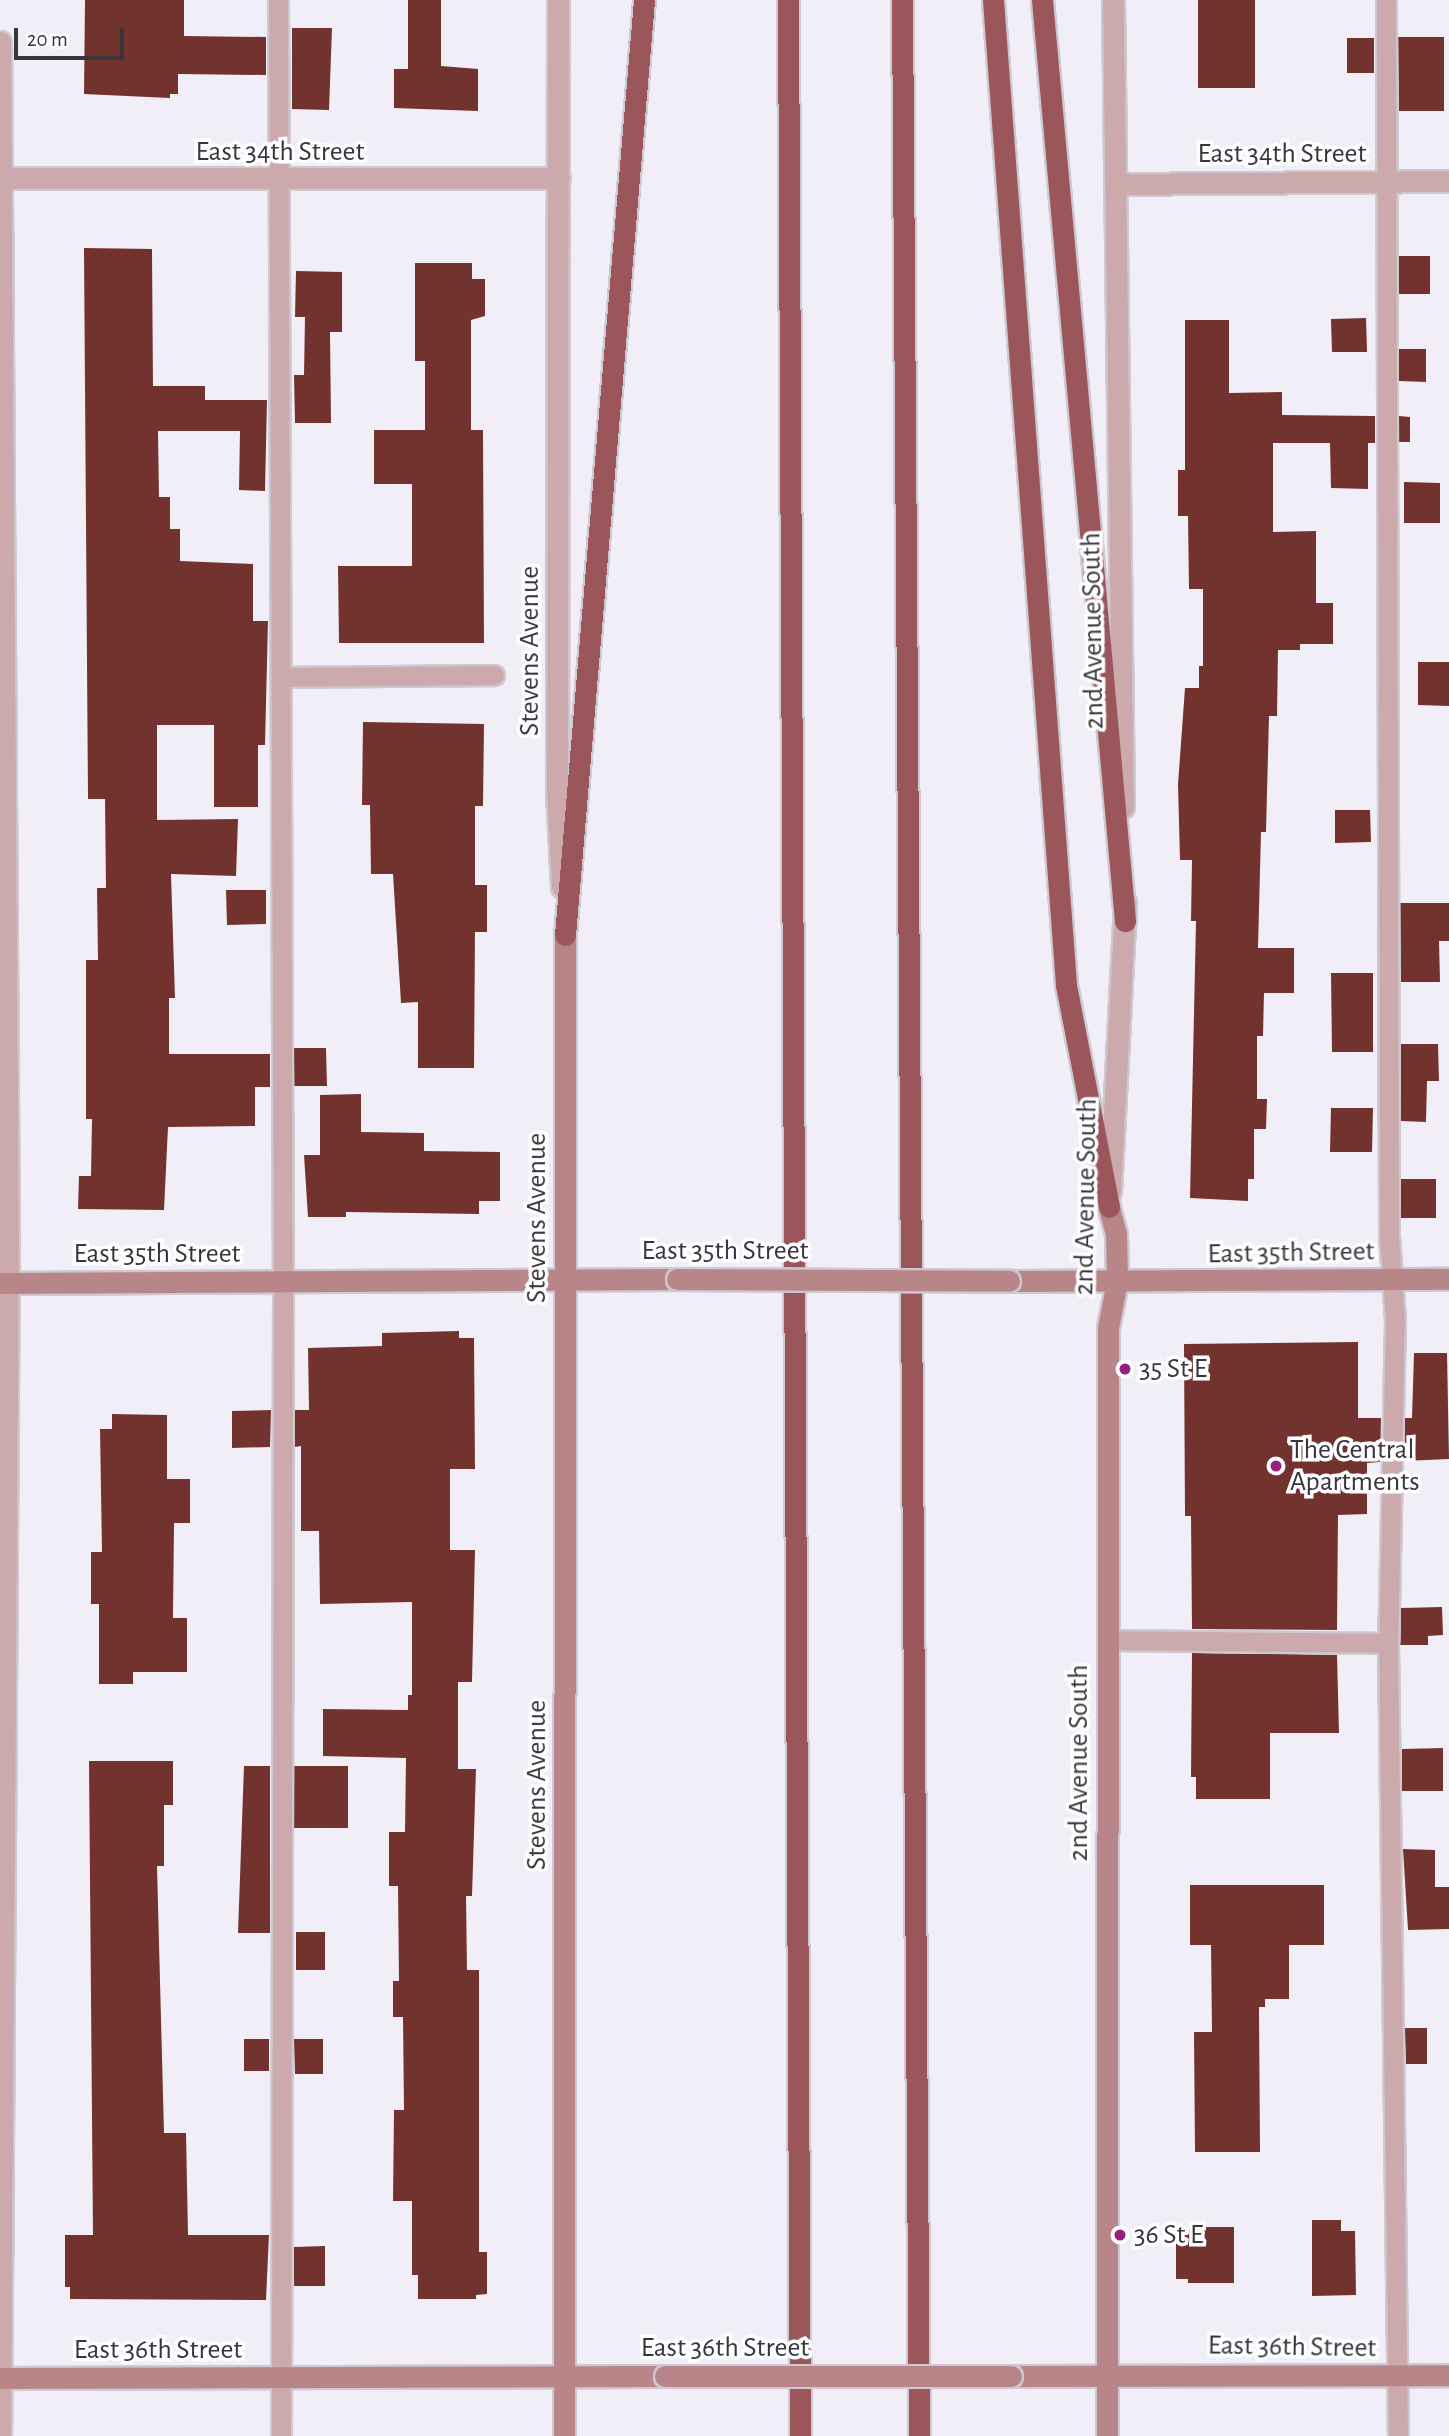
<!DOCTYPE html>
<style>
body{margin:0}
#map{position:relative;width:1449px;height:2436px;overflow:hidden;background:#f2eef8;font-family:"Alegreya Sans",sans-serif}
div>[style]{position:absolute}
.building>*{inset:0;background:#72322e}
.roads{filter:drop-shadow(2px 0 #cdc9d2) drop-shadow(-2px 0 #cdc9d2) drop-shadow(0 2px #cdc9d2) drop-shadow(0 -2px #cdc9d2)}
.lane>*{height:19px;margin:-9.5px;padding:0 9.5px;transform-origin:9.5px;border-radius:9.5px;background:#cca9aa}
.street>*{height:21px;margin:-10.5px;padding:0 10.5px;transform-origin:10.5px;border-radius:10.5px;background:#cca9aa}
.secondary>*{height:21px;margin:-10.5px;padding:0 10.5px;transform-origin:10.5px;border-radius:10.5px;background:#b88688}
.highway>*{height:21px;margin:-10.5px;padding:0 10.5px;transform-origin:10.5px;border-radius:10.5px;background:#9b565c}
.bridges{filter:drop-shadow(2px 0 #cdc9d2) drop-shadow(-2px 0 #cdc9d2) drop-shadow(0 2px #cdc9d2) drop-shadow(0 -2px #cdc9d2)}
.secondary-bridge>*{height:21px;margin:-10.5px;padding:0 10.5px;transform-origin:10.5px;border-radius:10.5px;background:#b88688}
.dots>*{width:19px;height:19px;translate:-50% -50%;box-sizing:border-box;border:4px solid #fefdff;border-radius:50%}
span{translate:-50% -50%;white-space:nowrap;text-align:center;line-height:1.15;-webkit-text-stroke:7px #fefdff;paint-order:stroke}
.street-label{font-size:28px;color:#38363a}
.poi-label{font-size:28px;color:#38363a}
.left{translate:0 -50%;text-align:left}
.scale{position:absolute;left:14px;top:28px;width:110px;height:32px;box-sizing:border-box;border:4px solid #38363a;border-top:0;padding-left:9px;font-size:21px;line-height:24px;white-space:nowrap;color:#38363a;-webkit-text-stroke:5px #fefdff;paint-order:stroke}
</style>
<div id="map">
<div class="building">
<i style="clip-path:polygon(85px 0,184px 0,184px 36px,266px 37px,266px 75px,178px 74px,178px 94px,170px 94px,170px 98px,84px 94px)"></i>
<i style="clip-path:polygon(408px 0,441px 0,441px 66px,478px 69px,478px 111px,394px 108px,394px 69px,408px 69px)"></i>
<i style="clip-path:polygon(1198px 0,1255px 0,1255px 88px,1198px 88px)"></i>
<i style="clip-path:polygon(292px 28px,332px 28px,329px 110px,292px 109px)"></i>
<i style="clip-path:polygon(1398px 37px,1444px 37px,1444px 111px,1399px 111px)"></i>
<i style="clip-path:polygon(1347px 38px,1374px 38px,1374px 73px,1347px 73px)"></i>
<i style="clip-path:polygon(84px 248px,152px 249px,153px 386px,205px 386px,205px 400px,267px 400px,265px 491px,239px 490px,240px 431px,158px 431px,159px 497px,170px 497px,170px 529px,180px 529px,180px 561px,253px 564px,253px 621px,268px 621px,265px 745px,258px 745px,258px 807px,214px 807px,214px 725px,157px 725px,157px 820px,238px 819px,236px 876px,171px 874px,175px 998px,169px 998px,169px 1054px,270px 1054px,270px 1087px,255px 1087px,255px 1126px,168px 1127px,164px 1210px,78px 1209px,79px 1176px,91px 1176px,92px 1119px,86px 1119px,86px 960px,98px 960px,97px 888px,106px 888px,105px 799px,88px 799px)"></i>
<i style="clip-path:polygon(1399px 256px,1430px 256px,1430px 294px,1399px 294px)"></i>
<i style="clip-path:polygon(415px 263px,472px 263px,472px 279px,485px 279px,485px 316px,471px 320px,471px 430px,483px 430px,484px 643px,339px 643px,338px 566px,412px 566px,412px 484px,374px 484px,374px 430px,425px 430px,425px 361px,415px 361px)"></i>
<i style="clip-path:polygon(296px 271px,342px 272px,342px 332px,330px 332px,331px 423px,295px 423px,294px 375px,304px 375px,305px 317px,295px 317px)"></i>
<i style="clip-path:polygon(1366px 318px,1367px 352px,1332px 352px,1331px 319px)"></i>
<i style="clip-path:polygon(1185px 320px,1229px 320px,1229px 393px,1282px 392px,1282px 415px,1375px 416px,1375px 443px,1368px 443px,1368px 489px,1331px 488px,1330px 443px,1273px 443px,1273px 532px,1316px 531px,1316px 603px,1333px 603px,1333px 644px,1300px 644px,1300px 650px,1278px 650px,1277px 716px,1269px 716px,1266px 832px,1261px 832px,1258px 948px,1294px 948px,1294px 993px,1264px 993px,1263px 1036px,1257px 1036px,1257px 1099px,1267px 1099px,1266px 1129px,1254px 1129px,1254px 1179px,1248px 1179px,1248px 1201px,1190px 1198px,1196px 921px,1191px 921px,1192px 860px,1180px 860px,1178px 784px,1185px 688px,1199px 688px,1199px 666px,1203px 666px,1203px 589px,1189px 589px,1188px 516px,1178px 516px,1178px 470px,1185px 470px)"></i>
<i style="clip-path:polygon(1399px 349px,1426px 349px,1426px 382px,1399px 381px)"></i>
<i style="clip-path:polygon(1399px 416px,1410px 417px,1410px 442px,1399px 442px)"></i>
<i style="clip-path:polygon(1404px 482px,1440px 483px,1440px 523px,1404px 523px)"></i>
<i style="clip-path:polygon(1418px 662px,1449px 662px,1449px 706px,1418px 705px)"></i>
<i style="clip-path:polygon(363px 722px,484px 724px,483px 806px,475px 806px,475px 885px,487px 885px,487px 932px,475px 932px,474px 1068px,418px 1068px,418px 1002px,401px 1003px,393px 874px,371px 874px,370px 805px,362px 805px)"></i>
<i style="clip-path:polygon(1335px 810px,1370px 810px,1371px 842px,1335px 843px)"></i>
<i style="clip-path:polygon(226px 890px,266px 890px,266px 924px,227px 925px)"></i>
<i style="clip-path:polygon(1400px 903px,1449px 903px,1449px 941px,1439px 941px,1440px 982px,1401px 982px)"></i>
<i style="clip-path:polygon(1331px 973px,1373px 973px,1373px 1052px,1332px 1052px)"></i>
<i style="clip-path:polygon(1401px 1044px,1438px 1044px,1439px 1081px,1427px 1081px,1426px 1122px,1401px 1121px)"></i>
<i style="clip-path:polygon(294px 1048px,326px 1048px,327px 1086px,294px 1086px)"></i>
<i style="clip-path:polygon(361px 1094px,361px 1132px,424px 1133px,424px 1151px,500px 1152px,500px 1201px,479px 1201px,479px 1214px,346px 1212px,346px 1217px,308px 1217px,304px 1155px,320px 1155px,320px 1095px)"></i>
<i style="clip-path:polygon(1331px 1108px,1373px 1108px,1372px 1152px,1330px 1152px)"></i>
<i style="clip-path:polygon(1401px 1179px,1436px 1179px,1436px 1218px,1401px 1218px)"></i>
<i style="clip-path:polygon(459px 1331px,459px 1338px,474px 1338px,475px 1469px,450px 1469px,450px 1550px,475px 1550px,472px 1682px,458px 1682px,458px 1769px,476px 1769px,472px 1896px,466px 1896px,467px 1970px,479px 1970px,479px 2252px,487px 2252px,487px 2294px,476px 2295px,476px 2299px,418px 2299px,418px 2275px,412px 2275px,412px 2201px,393px 2201px,394px 2110px,404px 2110px,403px 2017px,393px 2017px,393px 1981px,399px 1981px,398px 1886px,389px 1886px,389px 1832px,405px 1832px,406px 1758px,323px 1756px,323px 1709px,408px 1710px,408px 1695px,412px 1695px,412px 1602px,320px 1604px,319px 1531px,301px 1531px,301px 1446px,295px 1447px,295px 1410px,309px 1410px,308px 1348px,382px 1346px,382px 1333px)"></i>
<i style="clip-path:polygon(1358px 1342px,1358px 1418px,1381px 1418px,1380px 1462px,1367px 1463px,1367px 1514px,1338px 1515px,1337px 1630px,1192px 1629px,1191px 1516px,1185px 1516px,1184px 1344px)"></i>
<i style="clip-path:polygon(1414px 1353px,1447px 1353px,1449px 1459px,1404px 1461px,1405px 1418px,1412px 1418px)"></i>
<i style="clip-path:polygon(271px 1410px,270px 1447px,232px 1448px,232px 1411px)"></i>
<i style="clip-path:polygon(112px 1414px,167px 1415px,167px 1479px,190px 1479px,190px 1523px,174px 1523px,173px 1618px,187px 1618px,187px 1672px,133px 1672px,133px 1684px,99px 1684px,99px 1604px,91px 1604px,91px 1552px,102px 1552px,100px 1429px,112px 1429px)"></i>
<i style="clip-path:polygon(1442px 1607px,1443px 1635px,1428px 1636px,1428px 1645px,1400px 1645px,1401px 1608px)"></i>
<i style="clip-path:polygon(1192px 1653px,1337px 1655px,1339px 1733px,1270px 1733px,1270px 1799px,1196px 1799px,1196px 1777px,1191px 1777px)"></i>
<i style="clip-path:polygon(1443px 1748px,1443px 1791px,1402px 1791px,1402px 1749px)"></i>
<i style="clip-path:polygon(89px 1761px,173px 1761px,173px 1805px,164px 1805px,164px 1866px,157px 1866px,164px 2133px,186px 2133px,188px 2235px,269px 2235px,266px 2300px,70px 2299px,70px 2287px,65px 2287px,65px 2235px,93px 2235px)"></i>
<i style="clip-path:polygon(244px 1766px,270px 1766px,270px 1933px,238px 1933px)"></i>
<i style="clip-path:polygon(294px 1766px,348px 1766px,348px 1828px,294px 1828px)"></i>
<i style="clip-path:polygon(1403px 1849px,1435px 1850px,1435px 1887px,1449px 1887px,1449px 1929px,1408px 1930px)"></i>
<i style="clip-path:polygon(1190px 1885px,1324px 1885px,1324px 1945px,1289px 1945px,1289px 1999px,1265px 1999px,1265px 2007px,1259px 2007px,1260px 2152px,1195px 2152px,1194px 2032px,1212px 2032px,1211px 1945px,1190px 1945px)"></i>
<i style="clip-path:polygon(296px 1932px,325px 1932px,325px 1970px,296px 1970px)"></i>
<i style="clip-path:polygon(1405px 2028px,1427px 2028px,1427px 2064px,1406px 2064px)"></i>
<i style="clip-path:polygon(244px 2039px,269px 2039px,269px 2071px,244px 2071px)"></i>
<i style="clip-path:polygon(294px 2039px,323px 2039px,323px 2074px,295px 2074px)"></i>
<i style="clip-path:polygon(1312px 2220px,1341px 2220px,1341px 2231px,1355px 2231px,1356px 2295px,1312px 2296px)"></i>
<i style="clip-path:polygon(1189px 2227px,1234px 2227px,1234px 2283px,1188px 2283px,1188px 2279px,1176px 2279px,1176px 2234px,1189px 2234px)"></i>
<i style="clip-path:polygon(325px 2246px,325px 2286px,294px 2286px,294px 2247px)"></i>
</div>
<div class="roads">
<div class="lane">
<i style="left:278px;top:0;width:1282px;rotate:89.78deg"></i>
<i style="left:283px;top:1282px;width:1154px;rotate:90.1deg"></i>
<i style="left:1386px;top:0;width:1236px;rotate:89.86deg"></i>
<i style="left:1389px;top:1236px;width:84px;rotate:85.9deg"></i>
<i style="left:1395px;top:1320px;width:323px;rotate:91.2deg"></i>
<i style="left:1388px;top:1643px;width:793px;rotate:89.28deg"></i>
<i style="left:281px;top:677px;width:213px;rotate:-0.5deg"></i>
<i style="left:1107px;top:1640px;width:281px;rotate:0.6deg"></i>
</div>
<div class="street">
<i style="left:558px;top:0;width:791px;rotate:90.07deg"></i>
<i style="left:557px;top:791px;width:96px;rotate:87deg"></i>
<i style="left:1113px;top:0;width:807px;rotate:89.29deg"></i>
<i style="left:0;top:42px;width:1196px;rotate:89.62deg"></i>
<i style="left:8px;top:1238px;width:1198px;rotate:90.38deg"></i>
<i style="left:0;top:178px;width:559px"></i>
<i style="left:1115px;top:184px;width:334px;rotate:-0.5deg"></i>
<i style="left:1110px;top:1191px;width:289px;rotate:-87deg"></i>
</div>
<div class="secondary">
<i style="left:1009px;top:1281px;width:440px;rotate:-0.3deg"></i>
<i style="left:0;top:1283px;width:677px;rotate:-0.34deg"></i>
<i style="left:1011px;top:2376px;width:438px;rotate:-0.1deg"></i>
<i style="left:0;top:2378px;width:665px;rotate:-0.17deg"></i>
<i style="left:564px;top:2436px;width:1501px;rotate:-89.96deg"></i>
<i style="left:1107px;top:2436px;width:1108px;rotate:-89.95deg"></i>
<i style="left:1108px;top:1328px;width:48px;rotate:-79.2deg"></i>
<i style="left:1117px;top:1281px;width:47px;rotate:-91.2deg"></i>
<i style="left:1116px;top:1234px;width:28px;rotate:-105deg"></i>
</div>
<div class="highway">
<i style="left:788px;top:0;width:2436px;rotate:89.72deg"></i>
<i style="left:902px;top:0;width:2436px;rotate:89.6deg"></i>
<i style="left:993px;top:0;width:988px;rotate:85.76deg"></i>
<i style="left:1066px;top:985px;width:226px;rotate:79deg"></i>
<i style="left:1042px;top:0;width:925px;rotate:84.85deg"></i>
<i style="left:565px;top:935px;width:938px;rotate:-85.17deg"></i>
</div>
</div>
<div class="bridges">
<div class="secondary-bridge">
<i style="left:677px;top:1279px;width:332px;rotate:0.3deg"></i>
<i style="left:665px;top:2376px;width:346px"></i>
</div>
</div>
<div class="dots">
<i style="left:1125px;top:1369px;background:#96207d"></i>
<i style="left:1276px;top:1466px;background:#96207d"></i>
<i style="left:1120px;top:2235px;background:#96207d"></i>
</div>
<div class="street-label">
<span style="left:280px;top:152px">East 34th Street</span>
<span style="left:1282px;top:154px">East 34th Street</span>
<span style="left:1093px;top:631px;rotate:-91deg">2nd Avenue South</span>
<span style="left:530px;top:651px;rotate:-90deg">Stevens Avenue</span>
<span style="left:1086px;top:1197px;rotate:-89deg">2nd Avenue South</span>
<span style="left:537px;top:1218px;rotate:-90deg">Stevens Avenue</span>
<span style="left:725px;top:1251px">East 35th Street</span>
<span style="left:1291px;top:1253px;rotate:-1deg">East 35th Street</span>
<span style="left:157px;top:1254px">East 35th Street</span>
<span style="left:1079px;top:1763px;rotate:-90deg">2nd Avenue South</span>
<span style="left:537px;top:1785px;rotate:-90deg">Stevens Avenue</span>
<span style="left:1292px;top:2347px;rotate:1deg">East 36th Street</span>
<span style="left:725px;top:2348px">East 36th Street</span>
<span style="left:158px;top:2350px">East 36th Street</span>
</div>
<div class="poi-label">
<span class="left" style="left:1139px;top:1369px">35 St E</span>
<span class="left" style="left:1290px;top:1466px">The Central<br>Apartments</span>
<span class="left" style="left:1134px;top:2235px">36 St E</span>
</div>
<div class="scale">20 m</div>
</div>
